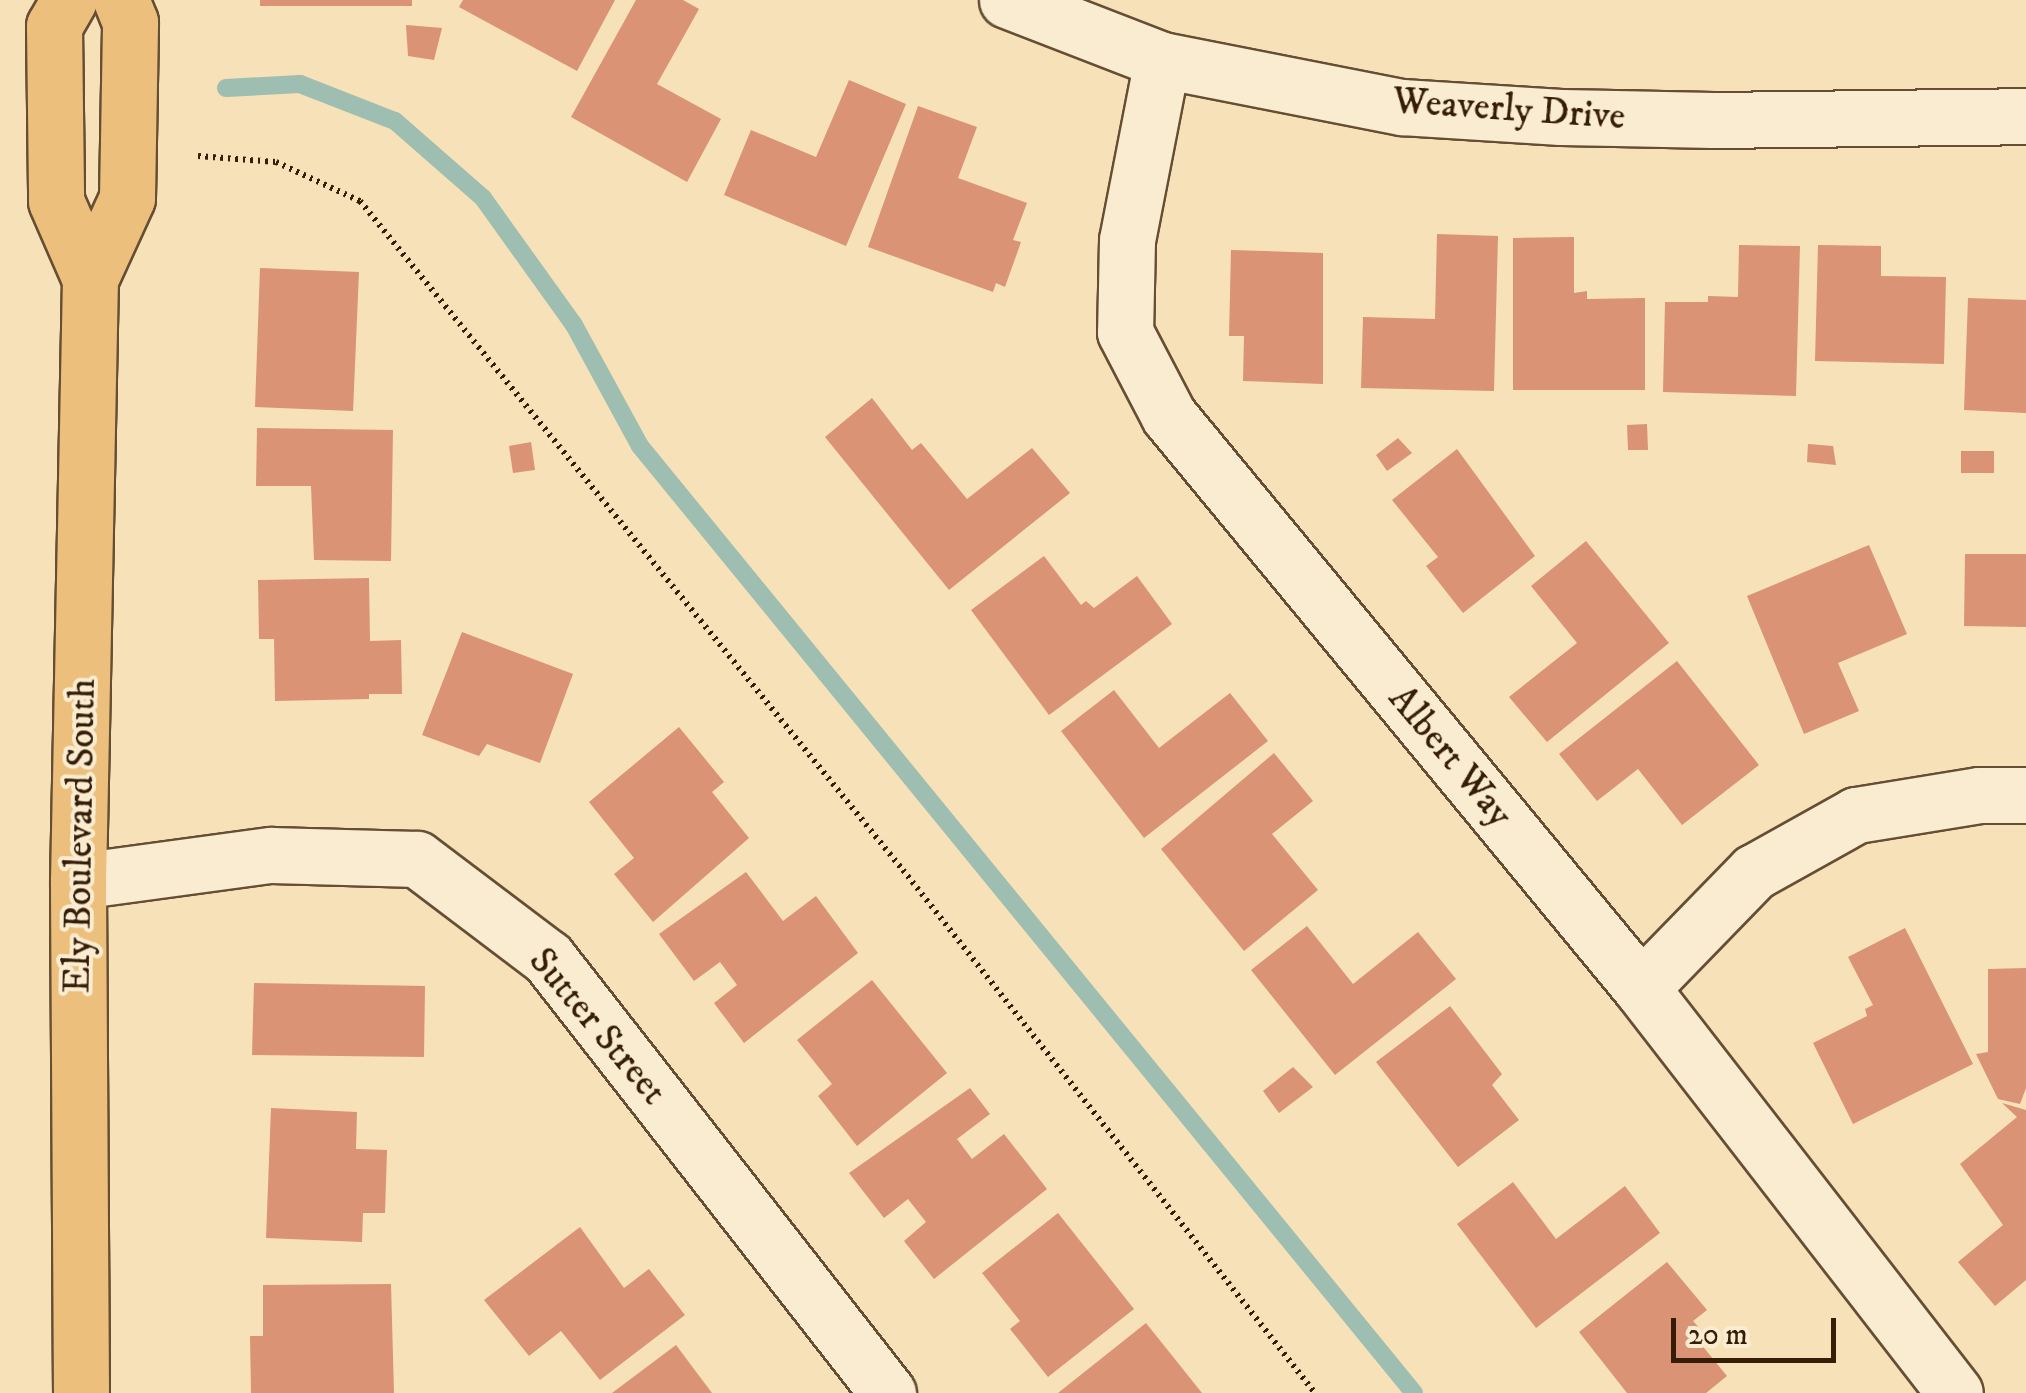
<!DOCTYPE html>
<style>
body{margin:0}
#map{position:relative;width:2026px;height:1393px;overflow:hidden;background:#f7e1b8;font-family:"IM FELL DW Pica",serif}
div>[style]{position:absolute}
.stream>*{height:18px;margin:-9px;padding:0 9px;transform-origin:9px;border-radius:9px;background:#9dbeb0}
.building>*{inset:0;background:#da9374}
.path>*{height:6px;margin-top:-3px;transform-origin:0;background:repeating-linear-gradient(90deg,#361d08 0 2.5px,transparent 0 7.5px)}
.roads{filter:drop-shadow(2px 0 #664e34) drop-shadow(-2px 0 #664e34) drop-shadow(0 2px #664e34) drop-shadow(0 -2px #664e34)}
.minor>*{height:55px;margin:-27.5px;padding:0 27.5px;transform-origin:27.5px;border-radius:27.5px;background:#faecd1}
.major>*{height:55px;margin:-27.5px;padding:0 27.5px;transform-origin:27.5px;border-radius:27.5px;background:#ecc07c}
span{translate:-50% -50%;white-space:nowrap;text-align:center;line-height:1.15;-webkit-text-stroke:8px #faecd1;paint-order:stroke}
.street-label{font-size:38px;color:#361d08}
.scale{position:absolute;left:1671px;top:1318px;width:165px;height:45px;box-sizing:border-box;border:5px solid #361d08;border-top:0;padding-left:12px;font-size:30px;line-height:35px;white-space:nowrap;color:#361d08;-webkit-text-stroke:8px #faecd1;paint-order:stroke}
</style>
<div id="map">
<div class="stream">
<i style="left:226px;top:88px;width:74px;rotate:-3.1deg"></i>
<i style="left:300px;top:84px;width:102px;rotate:21.3deg"></i>
<i style="left:395px;top:121px;width:117px;rotate:41.2deg"></i>
<i style="left:483px;top:198px;width:156px;rotate:54.4deg"></i>
<i style="left:574px;top:325px;width:138px;rotate:61.4deg"></i>
<i style="left:640px;top:446px;width:1223px;rotate:50.74deg"></i>
</div>
<div class="building">
<i style="clip-path:polygon(260px 0,412px 0,412px 6px,260px 6px)"></i>
<i style="clip-path:polygon(463px 0,615px 0,577px 71px,459px 7px)"></i>
<i style="clip-path:polygon(636px 0,683px 0,699px 9px,657px 84px,721px 119px,687px 182px,571px 117px)"></i>
<i style="clip-path:polygon(406px 25px,442px 28px,434px 60px,408px 56px)"></i>
<i style="clip-path:polygon(849px 80px,906px 104px,846px 246px,724px 195px,751px 130px,816px 157px)"></i>
<i style="clip-path:polygon(918px 106px,977px 127px,958px 178px,1027px 203px,1013px 240px,1021px 242px,1005px 287px,996px 283px,993px 292px,868px 247px)"></i>
<i style="clip-path:polygon(1437px 234px,1498px 236px,1494px 391px,1361px 388px,1363px 317px,1435px 319px)"></i>
<i style="clip-path:polygon(1574px 237px,1574px 293px,1587px 291px,1587px 299px,1645px 298px,1645px 390px,1513px 390px,1513px 238px)"></i>
<i style="clip-path:polygon(1739px 245px,1800px 246px,1796px 396px,1663px 392px,1665px 302px,1708px 302px,1708px 296px,1738px 297px)"></i>
<i style="clip-path:polygon(1818px 245px,1881px 246px,1881px 276px,1946px 277px,1944px 364px,1815px 361px)"></i>
<i style="clip-path:polygon(1231px 250px,1323px 253px,1323px 384px,1243px 381px,1244px 336px,1229px 336px)"></i>
<i style="clip-path:polygon(260px 268px,359px 272px,353px 411px,255px 407px)"></i>
<i style="clip-path:polygon(1968px 298px,2026px 300px,2026px 413px,1964px 410px)"></i>
<i style="clip-path:polygon(872px 398px,912px 450px,921px 443px,967px 499px,1032px 448px,1070px 493px,949px 590px,825px 437px)"></i>
<i style="clip-path:polygon(1647px 424px,1648px 450px,1628px 450px,1627px 425px)"></i>
<i style="clip-path:polygon(257px 428px,393px 430px,391px 561px,314px 560px,311px 486px,256px 486px)"></i>
<i style="clip-path:polygon(1398px 438px,1412px 453px,1387px 471px,1376px 455px)"></i>
<i style="clip-path:polygon(531px 442px,535px 470px,513px 473px,509px 446px)"></i>
<i style="clip-path:polygon(1808px 444px,1833px 446px,1836px 465px,1807px 462px)"></i>
<i style="clip-path:polygon(1457px 449px,1535px 556px,1463px 613px,1426px 566px,1438px 557px,1392px 500px)"></i>
<i style="clip-path:polygon(1961px 451px,1994px 451px,1994px 473px,1961px 473px)"></i>
<i style="clip-path:polygon(1586px 541px,1669px 643px,1547px 742px,1509px 697px,1577px 643px,1531px 586px)"></i>
<i style="clip-path:polygon(1869px 545px,1907px 634px,1838px 663px,1859px 711px,1804px 734px,1747px 596px)"></i>
<i style="clip-path:polygon(1965px 554px,2026px 554px,2026px 627px,1964px 626px)"></i>
<i style="clip-path:polygon(1044px 556px,1081px 605px,1086px 601px,1094px 608px,1137px 576px,1172px 624px,1049px 715px,971px 610px)"></i>
<i style="clip-path:polygon(369px 578px,370px 641px,401px 640px,402px 694px,369px 694px,369px 699px,275px 701px,274px 639px,259px 639px,258px 580px)"></i>
<i style="clip-path:polygon(462px 632px,573px 674px,540px 763px,487px 744px,479px 756px,422px 735px)"></i>
<i style="clip-path:polygon(1677px 661px,1759px 765px,1682px 825px,1638px 769px,1597px 801px,1559px 754px)"></i>
<i style="clip-path:polygon(1114px 690px,1159px 748px,1230px 693px,1268px 741px,1144px 838px,1061px 731px)"></i>
<i style="clip-path:polygon(679px 727px,724px 782px,712px 792px,749px 838px,653px 922px,614px 874px,634px 858px,589px 802px)"></i>
<i style="clip-path:polygon(1274px 753px,1313px 801px,1272px 834px,1318px 890px,1244px 951px,1161px 849px)"></i>
<i style="clip-path:polygon(746px 872px,783px 921px,816px 896px,858px 953px,744px 1043px,714px 1003px,737px 985px,720px 962px,694px 981px,659px 934px)"></i>
<i style="clip-path:polygon(1307px 926px,1353px 984px,1418px 932px,1456px 979px,1335px 1075px,1251px 970px)"></i>
<i style="clip-path:polygon(1905px 928px,1973px 1064px,1853px 1124px,1813px 1043px,1867px 1016px,1865px 1009px,1873px 1005px,1848px 957px)"></i>
<i style="clip-path:polygon(2026px 968px,2026px 1088px,2020px 1104px,1998px 1099px,1976px 1054px,1988px 1052px,1988px 969px)"></i>
<i style="clip-path:polygon(872px 980px,947px 1073px,857px 1146px,818px 1096px,832px 1084px,797px 1040px)"></i>
<i style="clip-path:polygon(254px 983px,425px 986px,424px 1057px,252px 1055px)"></i>
<i style="clip-path:polygon(1450px 1006px,1502px 1074px,1492px 1085px,1519px 1120px,1458px 1167px,1376px 1062px)"></i>
<i style="clip-path:polygon(1293px 1067px,1313px 1087px,1279px 1113px,1263px 1091px)"></i>
<i style="clip-path:polygon(970px 1088px,990px 1114px,957px 1139px,972px 1159px,1004px 1134px,1047px 1189px,934px 1279px,904px 1241px,926px 1222px,908px 1199px,884px 1218px,849px 1173px)"></i>
<i style="clip-path:polygon(2002px 1103px,2026px 1110px,2026px 1280px,1995px 1306px,1958px 1262px,2003px 1225px,1960px 1164px,2017px 1117px)"></i>
<i style="clip-path:polygon(271px 1108px,357px 1112px,356px 1149px,387px 1150px,385px 1213px,363px 1213px,362px 1242px,266px 1238px)"></i>
<i style="clip-path:polygon(1513px 1182px,1556px 1239px,1625px 1186px,1660px 1233px,1536px 1328px,1457px 1224px)"></i>
<i style="clip-path:polygon(1058px 1213px,1134px 1309px,1048px 1377px,1010px 1329px,1020px 1321px,982px 1273px)"></i>
<i style="clip-path:polygon(580px 1227px,624px 1288px,649px 1269px,685px 1315px,600px 1380px,561px 1331px,529px 1356px,484px 1300px)"></i>
<i style="clip-path:polygon(1667px 1262px,1707px 1310px,1693px 1321px,1703px 1332px,1696px 1338px,1727px 1376px,1706px 1393px,1627px 1393px,1579px 1332px)"></i>
<i style="clip-path:polygon(391px 1284px,394px 1393px,251px 1393px,250px 1336px,263px 1336px,263px 1285px)"></i>
<i style="clip-path:polygon(1146px 1323px,1202px 1393px,1058px 1393px)"></i>
<i style="clip-path:polygon(676px 1345px,712px 1393px,612px 1393px)"></i>
</div>
<div class="path">
<i style="left:198px;top:156px;width:78px;rotate:4.4deg"></i>
<i style="left:276px;top:162px;width:93px;rotate:24.9deg"></i>
<i style="left:360px;top:201px;width:862px;rotate:50.94deg"></i>
<i style="left:903px;top:870px;width:666px;rotate:51.77deg"></i>
</div>
<div class="roads">
<div class="minor">
<i style="left:1007px;top:0;width:166px;rotate:21.2deg"></i>
<i style="left:1162px;top:60px;width:245px;rotate:11.1deg"></i>
<i style="left:1402px;top:107px;width:159px;rotate:3.6deg"></i>
<i style="left:1561px;top:117px;width:152px;rotate:1.1deg"></i>
<i style="left:1713px;top:120px;width:313px;rotate:-0.7deg"></i>
<i style="left:1162px;top:60px;width:183px;rotate:101deg"></i>
<i style="left:1127px;top:240px;width:92px;rotate:91.2deg"></i>
<i style="left:1125px;top:332px;width:95px;rotate:62.4deg"></i>
<i style="left:1169px;top:416px;width:742px;rotate:50.47deg"></i>
<i style="left:1641px;top:988px;width:512px;rotate:52.21deg"></i>
<i style="left:78px;top:881px;width:195px;rotate:-7.7deg"></i>
<i style="left:271px;top:855px;width:146px;rotate:1.6deg"></i>
<i style="left:417px;top:859px;width:164px;rotate:37.1deg"></i>
<i style="left:548px;top:958px;width:552px;rotate:51.99deg"></i>
<i style="left:1641px;top:988px;width:162px;rotate:-45.8deg"></i>
<i style="left:1754px;top:872px;width:117px;rotate:-29.2deg"></i>
<i style="left:1856px;top:815px;width:125px;rotate:-9.2deg"></i>
<i style="left:1979px;top:795px;width:47px"></i>
</div>
<div class="major">
<i style="left:69px;top:0;width:30px;rotate:120deg"></i>
<i style="left:54px;top:26px;width:175px;rotate:89.3deg"></i>
<i style="left:56px;top:201px;width:85px;rotate:66.4deg"></i>
<i style="left:81px;top:1393px;width:512px;rotate:-90.34deg"></i>
<i style="left:78px;top:881px;width:602px;rotate:-88.86deg"></i>
<i style="left:90px;top:279px;width:89px;rotate:-65.4deg"></i>
<i style="left:127px;top:198px;width:176px;rotate:-89deg"></i>
<i style="left:130px;top:22px;width:24px;rotate:-112deg"></i>
</div>
</div>
<div class="street-label">
<span style="left:1509px;top:110px;rotate:4deg">Weaverly Drive</span>
<span style="left:1450px;top:757px;rotate:50deg">Albert Way</span>
<span style="left:81px;top:836px;rotate:-89deg">Ely Boulevard South</span>
<span style="left:597px;top:1027px;rotate:50deg">Sutter Street</span>
</div>
<div class="scale">20 m</div>
</div>
